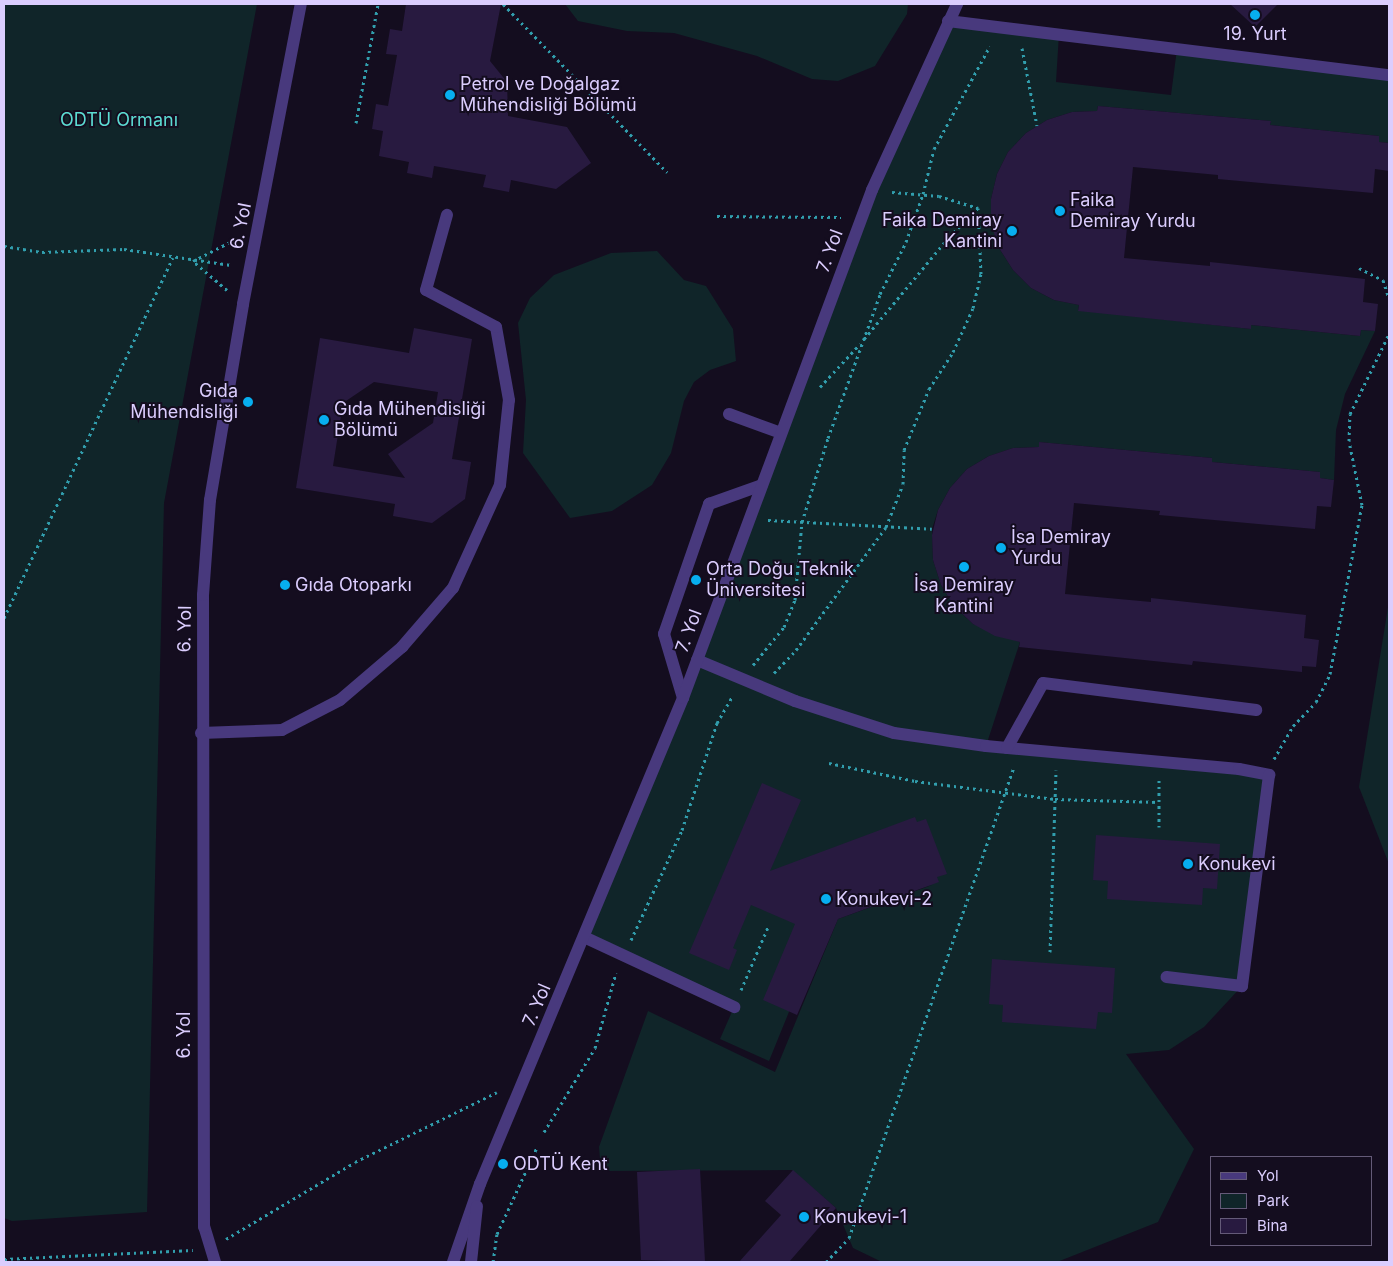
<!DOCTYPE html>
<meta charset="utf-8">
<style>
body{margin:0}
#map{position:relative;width:1393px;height:1266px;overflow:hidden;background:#140d1f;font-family:Inter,sans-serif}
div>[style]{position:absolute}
.green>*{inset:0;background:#102529}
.building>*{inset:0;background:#281a40}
.path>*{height:3px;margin-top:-1.5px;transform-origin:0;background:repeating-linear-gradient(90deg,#319ead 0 2.5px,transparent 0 6.5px)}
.minor>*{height:12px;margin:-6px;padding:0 6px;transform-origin:6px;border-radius:6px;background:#48397d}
.dots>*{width:14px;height:14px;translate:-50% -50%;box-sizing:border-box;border:2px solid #140d1f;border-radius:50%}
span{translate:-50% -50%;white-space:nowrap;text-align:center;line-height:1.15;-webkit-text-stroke:4px #140d1f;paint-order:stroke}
.poi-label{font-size:18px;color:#dbcdfe}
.left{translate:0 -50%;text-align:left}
.right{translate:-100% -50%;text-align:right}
.park-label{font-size:18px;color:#5cdbd2}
.street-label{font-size:18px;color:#dbcdfe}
.frame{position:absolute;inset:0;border:5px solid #dbcdfe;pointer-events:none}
.legend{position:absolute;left:1210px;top:1156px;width:162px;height:90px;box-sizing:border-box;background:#140d1f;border:1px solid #645a78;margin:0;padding:6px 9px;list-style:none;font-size:15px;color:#dbcdfe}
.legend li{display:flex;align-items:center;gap:10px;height:25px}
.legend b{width:25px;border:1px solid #645a78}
</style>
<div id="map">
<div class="green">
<i style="clip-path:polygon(4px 4px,257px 4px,164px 503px,147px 1212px,12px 1221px,4px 1218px)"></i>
<i style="clip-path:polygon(565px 4px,908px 4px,907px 14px,875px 66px,838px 81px,812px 79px,757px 56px,674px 33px,627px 31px,578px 21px)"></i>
<i style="clip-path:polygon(948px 21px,1059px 34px,1056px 82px,1171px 95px,1177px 49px,1389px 76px,1389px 143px,1379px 142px,1379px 136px,1270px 125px,1271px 121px,1098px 106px,1097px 111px,1072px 112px,1047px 120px,1026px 133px,1008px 152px,997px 174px,991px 199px,992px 224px,999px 248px,1013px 270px,1031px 288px,1054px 300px,1079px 305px,1078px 310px,1251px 329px,1251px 325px,1360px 336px,1361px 330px,1375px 331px,1345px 394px,1336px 430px,1334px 480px,1320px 478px,1320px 472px,1212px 462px,1212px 458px,1039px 442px,1039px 447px,1013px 448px,989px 456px,967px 469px,950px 488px,938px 510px,932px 529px,933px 560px,941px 585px,954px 606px,973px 624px,1020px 642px,986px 746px,1269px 775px,1242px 986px,1204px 1027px,1169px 1050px,1126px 1054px,1194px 1149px,1158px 1222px,1057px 1262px,882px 1262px,853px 1248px,836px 1208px,792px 1170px,601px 1171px,599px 1147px,648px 1011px,775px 1072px,838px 919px,932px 885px,830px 911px,769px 1061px,720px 1039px,734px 1007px,584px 937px,683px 698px,872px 190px)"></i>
<i style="clip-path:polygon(657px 251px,684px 280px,706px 286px,733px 329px,736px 361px,710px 370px,694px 382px,684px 401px,671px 453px,652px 485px,612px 511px,570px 518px,523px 453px,526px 400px,518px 323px,530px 298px,554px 275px,611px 253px)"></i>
<i style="clip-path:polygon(1389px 601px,1389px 864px,1359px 787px)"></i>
</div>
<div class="building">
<i style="clip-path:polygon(406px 4px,501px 4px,490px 61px,507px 82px,508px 116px,567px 127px,591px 163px,556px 189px,511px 180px,509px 192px,483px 187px,486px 175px,434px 166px,432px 178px,407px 173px,409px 162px,379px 156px,383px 131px,372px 129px,376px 104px,388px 106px,397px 55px,386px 54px,390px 29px,402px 31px)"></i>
<i style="clip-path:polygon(1230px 4px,1278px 4px,1255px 27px)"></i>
<i style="clip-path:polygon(1098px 106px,1271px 121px,1270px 125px,1379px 136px,1379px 142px,1389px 143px,1389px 171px,1375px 169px,1373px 193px,1218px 179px,1218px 175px,1133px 167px,1124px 258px,1210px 266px,1210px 262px,1365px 279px,1363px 302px,1378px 304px,1375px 331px,1361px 330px,1360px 336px,1251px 325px,1251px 329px,1078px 311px,1079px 305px,1054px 300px,1031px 288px,1013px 270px,999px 248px,991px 224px,991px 199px,997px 174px,1008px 152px,1026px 133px,1047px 120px,1072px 112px,1097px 111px)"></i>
<i style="clip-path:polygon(evenodd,414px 328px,472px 339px,452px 459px,471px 462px,465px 499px,432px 523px,393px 516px,395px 504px,296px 488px,320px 338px,409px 353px,414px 328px,374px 382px,438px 392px,433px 423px,388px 454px,405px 478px,333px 466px,343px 403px,374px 382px)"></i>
<i style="clip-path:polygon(1039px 442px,1212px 458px,1212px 462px,1320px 472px,1320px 478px,1334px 480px,1331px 507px,1317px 506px,1315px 529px,1159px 515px,1160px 511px,1074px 503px,1065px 594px,1151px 602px,1151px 598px,1306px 615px,1304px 638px,1319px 640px,1316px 667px,1302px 666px,1302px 672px,1193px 661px,1192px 665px,1019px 647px,1020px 642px,995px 636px,973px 624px,954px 606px,941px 585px,933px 560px,932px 535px,938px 510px,950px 488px,967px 469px,989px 456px,1013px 448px,1039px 447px)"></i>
<i style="clip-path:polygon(762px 783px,801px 800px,770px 871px,915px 817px,917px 822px,926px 819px,947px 874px,937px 877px,939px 882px,838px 919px,797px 1015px,763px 1000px,795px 924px,751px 905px,733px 948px,737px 950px,729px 970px,689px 953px)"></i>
<i style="clip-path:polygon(1096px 835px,1220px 844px,1217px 889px,1203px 888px,1202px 905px,1107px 899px,1108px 881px,1093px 880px)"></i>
<i style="clip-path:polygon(992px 959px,1115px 968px,1112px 1013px,1098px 1012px,1096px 1029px,1002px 1022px,1003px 1005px,989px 1004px)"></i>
<i style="clip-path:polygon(700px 1169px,705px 1262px,641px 1260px,637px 1172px)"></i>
<i style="clip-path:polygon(793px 1170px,836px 1208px,789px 1262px,739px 1262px,781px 1215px,765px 1201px)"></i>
</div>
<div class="path">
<i style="left:503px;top:4px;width:235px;rotate:45.7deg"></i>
<i style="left:1022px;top:48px;width:79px;rotate:79.1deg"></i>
<i style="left:356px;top:123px;width:121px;rotate:-79.5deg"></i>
<i style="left:892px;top:192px;width:47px;rotate:4.9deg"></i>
<i style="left:939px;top:196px;width:41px;rotate:17.1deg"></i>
<i style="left:717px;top:216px;width:124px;rotate:0.5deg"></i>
<i style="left:4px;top:246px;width:38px;rotate:9deg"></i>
<i style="left:42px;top:252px;width:82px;rotate:-2.1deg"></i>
<i style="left:124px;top:249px;width:108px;rotate:8.5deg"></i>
<i style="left:1359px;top:268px;width:27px;rotate:27deg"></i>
<i style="left:1383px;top:280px;width:19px;rotate:72deg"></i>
<i style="left:227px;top:290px;width:45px;rotate:-139.5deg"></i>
<i style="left:193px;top:261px;width:48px;rotate:-27.1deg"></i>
<i style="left:864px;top:339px;width:133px;rotate:-50.2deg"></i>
<i style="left:949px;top:237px;width:41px;rotate:-45deg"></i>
<i style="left:820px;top:387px;width:59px;rotate:-47.1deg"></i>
<i style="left:768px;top:520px;width:164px;rotate:3.1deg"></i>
<i style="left:4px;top:618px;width:398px;rotate:-64.9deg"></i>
<i style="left:753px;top:665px;width:49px;rotate:-50.8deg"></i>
<i style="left:784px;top:627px;width:29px;rotate:-68deg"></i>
<i style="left:795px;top:600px;width:78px;rotate:-84.9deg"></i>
<i style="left:802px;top:522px;width:88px;rotate:-72.8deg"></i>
<i style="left:828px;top:438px;width:153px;rotate:-70.1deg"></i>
<i style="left:880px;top:294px;width:58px;rotate:-63.4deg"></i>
<i style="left:906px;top:242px;width:51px;rotate:-70.5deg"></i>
<i style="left:923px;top:194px;width:46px;rotate:-76.3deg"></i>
<i style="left:934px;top:149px;width:117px;rotate:-61.5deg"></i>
<i style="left:774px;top:673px;width:32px;rotate:-46deg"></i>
<i style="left:796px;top:650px;width:152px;rotate:-53.8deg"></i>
<i style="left:886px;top:527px;width:46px;rotate:-68.4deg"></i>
<i style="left:903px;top:484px;width:34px;rotate:-88deg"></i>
<i style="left:904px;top:450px;width:66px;rotate:-67.7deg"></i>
<i style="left:929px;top:389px;width:44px;rotate:-57deg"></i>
<i style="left:953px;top:352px;width:48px;rotate:-65.6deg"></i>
<i style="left:973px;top:308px;width:35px;rotate:-77deg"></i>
<i style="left:981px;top:274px;width:66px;rotate:-92.6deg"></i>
<i style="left:1274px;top:759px;width:38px;rotate:-60deg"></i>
<i style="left:1293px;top:726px;width:33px;rotate:-46deg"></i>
<i style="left:1316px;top:702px;width:31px;rotate:-63deg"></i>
<i style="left:1330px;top:674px;width:172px;rotate:-79.3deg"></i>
<i style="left:1362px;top:505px;width:65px;rotate:-101.5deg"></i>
<i style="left:1349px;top:441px;width:27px;rotate:-88deg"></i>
<i style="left:1350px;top:414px;width:89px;rotate:-64deg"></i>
<i style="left:829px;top:763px;width:88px;rotate:11.8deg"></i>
<i style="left:915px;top:781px;width:141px;rotate:7.3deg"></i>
<i style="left:1055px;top:799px;width:104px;rotate:1.7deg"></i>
<i style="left:1159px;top:780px;width:47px;rotate:90deg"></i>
<i style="left:631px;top:940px;width:121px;rotate:-65.1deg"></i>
<i style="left:682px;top:830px;width:113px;rotate:-71.9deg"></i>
<i style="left:717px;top:723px;width:32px;rotate:-60deg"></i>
<i style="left:1050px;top:952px;width:182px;rotate:-88.1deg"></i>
<i style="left:741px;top:990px;width:69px;rotate:-66.8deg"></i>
<i style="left:544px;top:1132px;width:98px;rotate:-58.7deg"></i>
<i style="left:595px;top:1048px;width:78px;rotate:-74.4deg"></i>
<i style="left:226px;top:1239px;width:150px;rotate:-30.8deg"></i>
<i style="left:355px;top:1162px;width:158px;rotate:-26.2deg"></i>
<i style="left:4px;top:1259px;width:189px;rotate:-2.7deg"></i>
<i style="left:493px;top:1262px;width:28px;rotate:-82deg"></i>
<i style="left:497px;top:1234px;width:96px;rotate:-65.3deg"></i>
<i style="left:826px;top:1262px;width:33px;rotate:-46deg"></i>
<i style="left:849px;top:1238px;width:498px;rotate:-70.7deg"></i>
</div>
<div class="minor">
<i style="left:948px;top:21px;width:444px;rotate:7deg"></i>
<i style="left:729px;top:414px;width:55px;rotate:20.1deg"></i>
<i style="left:697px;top:660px;width:106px;rotate:22.7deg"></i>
<i style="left:795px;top:701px;width:104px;rotate:17.9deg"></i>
<i style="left:894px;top:733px;width:93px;rotate:8deg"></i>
<i style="left:986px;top:746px;width:254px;rotate:5.2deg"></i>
<i style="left:1239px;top:769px;width:31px;rotate:11deg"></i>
<i style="left:1269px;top:775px;width:213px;rotate:97.3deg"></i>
<i style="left:1242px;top:986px;width:76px;rotate:-173.2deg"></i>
<i style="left:683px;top:698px;width:67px;rotate:-106.5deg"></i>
<i style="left:664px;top:634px;width:138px;rotate:-70.9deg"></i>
<i style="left:709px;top:504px;width:56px;rotate:-19.7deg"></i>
<i style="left:201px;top:733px;width:81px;rotate:-2.1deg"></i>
<i style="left:282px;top:730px;width:65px;rotate:-27.3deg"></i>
<i style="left:340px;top:700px;width:82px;rotate:-40.5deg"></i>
<i style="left:402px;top:647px;width:78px;rotate:-49.2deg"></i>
<i style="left:453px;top:588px;width:113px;rotate:-65.5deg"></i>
<i style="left:500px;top:485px;width:85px;rotate:-84deg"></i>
<i style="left:509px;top:400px;width:74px;rotate:-100.1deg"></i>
<i style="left:496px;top:327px;width:79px;rotate:-152.1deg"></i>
<i style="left:426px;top:290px;width:78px;rotate:-74.4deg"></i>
<i style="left:1007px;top:748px;width:74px;rotate:-61deg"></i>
<i style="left:1043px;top:683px;width:215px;rotate:7.2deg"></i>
<i style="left:584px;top:937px;width:166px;rotate:25deg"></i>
<i style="left:215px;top:1262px;width:37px;rotate:-107deg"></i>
<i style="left:204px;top:1227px;width:632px;rotate:-90.09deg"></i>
<i style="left:203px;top:595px;width:95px;rotate:-85.8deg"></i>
<i style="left:210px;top:500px;width:199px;rotate:-80.4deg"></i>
<i style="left:243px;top:304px;width:306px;rotate:-79.1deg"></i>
<i style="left:453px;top:1262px;width:83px;rotate:-70.9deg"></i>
<i style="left:480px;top:1184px;width:527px;rotate:-67.33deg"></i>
<i style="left:683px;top:698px;width:542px;rotate:-69.59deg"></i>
<i style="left:872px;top:190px;width:205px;rotate:-65.4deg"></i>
<i style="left:471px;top:1262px;width:56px;rotate:-83.9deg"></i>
</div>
<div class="dots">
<i style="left:1255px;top:15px;background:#07aeef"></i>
<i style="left:450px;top:95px;background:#07aeef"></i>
<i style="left:1060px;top:211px;background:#07aeef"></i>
<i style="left:1012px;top:231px;background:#07aeef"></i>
<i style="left:248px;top:402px;background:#07aeef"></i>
<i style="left:324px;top:420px;background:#07aeef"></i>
<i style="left:1001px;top:548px;background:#07aeef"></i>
<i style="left:964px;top:567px;background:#07aeef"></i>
<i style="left:696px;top:580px;background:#07aeef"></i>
<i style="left:285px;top:585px;background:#07aeef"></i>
<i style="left:1188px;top:864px;background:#07aeef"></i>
<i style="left:826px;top:899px;background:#07aeef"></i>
<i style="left:503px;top:1164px;background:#07aeef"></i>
<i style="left:804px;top:1217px;background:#07aeef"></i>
</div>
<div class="poi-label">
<span style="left:1255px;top:34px">19. Yurt</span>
<span class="left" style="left:460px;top:95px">Petrol ve Doğalgaz<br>Mühendisliği Bölümü</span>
<span class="left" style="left:1070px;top:211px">Faika<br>Demiray Yurdu</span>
<span class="right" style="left:1002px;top:231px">Faika Demiray<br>Kantini</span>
<span class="right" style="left:238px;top:402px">Gıda<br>Mühendisliği</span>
<span class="left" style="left:334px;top:420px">Gıda Mühendisliği<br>Bölümü</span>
<span class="left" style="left:1011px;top:548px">İsa Demiray<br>Yurdu</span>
<span class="left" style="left:706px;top:580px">Orta Doğu Teknik<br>Üniversitesi</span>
<span class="left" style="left:295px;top:585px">Gıda Otoparkı</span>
<span style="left:964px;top:596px">İsa Demiray<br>Kantini</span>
<span class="left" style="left:1198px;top:864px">Konukevi</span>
<span class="left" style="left:836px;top:899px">Konukevi-2</span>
<span class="left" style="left:513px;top:1164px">ODTÜ Kent</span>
<span class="left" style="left:814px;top:1217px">Konukevi-1</span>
</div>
<div class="park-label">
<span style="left:119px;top:120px">ODTÜ Ormanı</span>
</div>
<div class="street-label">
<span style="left:241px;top:226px;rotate:-79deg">6. Yol</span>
<span style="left:830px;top:251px;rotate:-70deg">7. Yol</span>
<span style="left:185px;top:629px;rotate:-89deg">6. Yol</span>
<span style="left:689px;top:631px;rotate:-70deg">7. Yol</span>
<span style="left:537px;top:1005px;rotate:-67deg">7. Yol</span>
<span style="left:184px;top:1035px;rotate:-90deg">6. Yol</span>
</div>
<div class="frame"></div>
<ul class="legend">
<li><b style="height:6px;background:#48397d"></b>Yol</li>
<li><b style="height:14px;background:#102529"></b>Park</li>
<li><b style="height:14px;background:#281a40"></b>Bina</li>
</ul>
</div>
